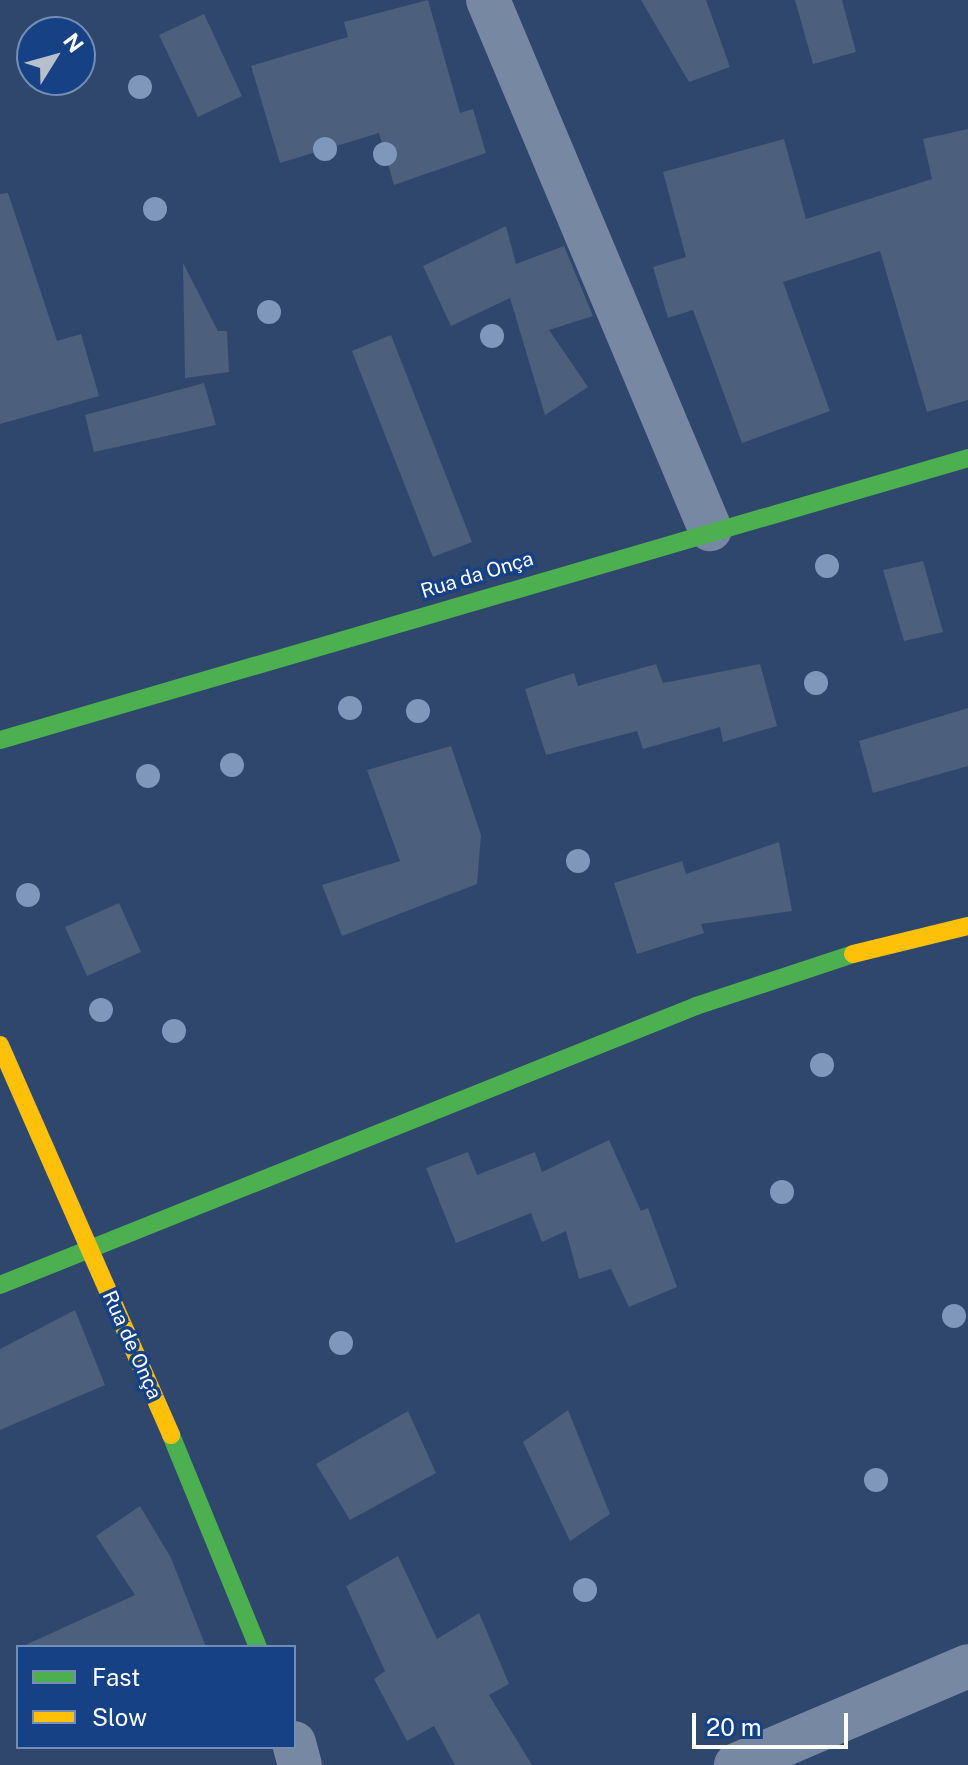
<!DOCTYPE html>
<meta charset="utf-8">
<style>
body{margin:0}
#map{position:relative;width:968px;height:1765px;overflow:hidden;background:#2f476c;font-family:"Public Sans",sans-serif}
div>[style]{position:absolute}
.building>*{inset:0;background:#4c5f7c}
.street>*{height:44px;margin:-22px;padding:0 22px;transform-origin:22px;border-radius:22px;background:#7688a2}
.fast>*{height:18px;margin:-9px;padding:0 9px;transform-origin:9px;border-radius:9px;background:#4caf50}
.slow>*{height:18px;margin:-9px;padding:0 9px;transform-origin:9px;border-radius:9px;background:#ffc107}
.trees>*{width:24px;height:24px;margin:-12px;border-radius:50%;background:#7f97ba}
span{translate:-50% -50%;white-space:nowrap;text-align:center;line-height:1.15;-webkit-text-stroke:7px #164285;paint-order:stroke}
.street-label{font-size:20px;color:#fff}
.legend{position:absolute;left:16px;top:1645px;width:280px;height:104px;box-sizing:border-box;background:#164285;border:2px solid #738eb6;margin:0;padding:10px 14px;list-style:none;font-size:24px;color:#fff}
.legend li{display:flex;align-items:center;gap:16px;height:40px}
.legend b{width:40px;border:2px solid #738eb6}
.north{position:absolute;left:16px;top:16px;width:80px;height:80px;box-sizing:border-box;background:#164285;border:2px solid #738eb6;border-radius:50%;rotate:53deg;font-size:22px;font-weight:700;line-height:32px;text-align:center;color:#fff}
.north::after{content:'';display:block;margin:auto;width:28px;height:36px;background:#b6bfcc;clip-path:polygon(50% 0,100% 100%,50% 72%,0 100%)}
.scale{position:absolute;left:692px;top:1713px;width:156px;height:36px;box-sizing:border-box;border:4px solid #fff;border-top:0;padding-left:10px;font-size:24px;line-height:28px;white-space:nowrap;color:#fff;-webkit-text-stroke:6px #164285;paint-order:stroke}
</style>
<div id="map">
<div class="building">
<i style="clip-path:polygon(428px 0,460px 113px,473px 109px,486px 153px,394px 185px,379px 133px,280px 163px,251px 66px,348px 37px,344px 22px)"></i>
<i style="clip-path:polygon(641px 0,706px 0,730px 67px,689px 82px)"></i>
<i style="clip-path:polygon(795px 0,842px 0,856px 52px,813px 64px)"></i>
<i style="clip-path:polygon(204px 14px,242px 96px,198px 117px,159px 35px)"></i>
<i style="clip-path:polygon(968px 129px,968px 400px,927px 412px,880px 251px,783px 282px,830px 411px,742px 443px,693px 310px,668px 318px,653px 267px,686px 257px,663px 172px,784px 139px,806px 219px,932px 179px,923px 139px)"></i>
<i style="clip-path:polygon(8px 193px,57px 341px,81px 334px,99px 396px,0 424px,0 194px)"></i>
<i style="clip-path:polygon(506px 226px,516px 264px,564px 246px,593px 316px,549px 330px,588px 387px,545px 415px,510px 298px,451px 326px,423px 266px)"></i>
<i style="clip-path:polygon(183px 263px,218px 331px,227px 331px,229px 372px,185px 378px)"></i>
<i style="clip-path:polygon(391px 335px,472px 542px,433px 557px,352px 351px)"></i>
<i style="clip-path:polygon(204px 383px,216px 425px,94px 452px,85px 415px)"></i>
<i style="clip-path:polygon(923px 561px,943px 632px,904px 641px,883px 570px)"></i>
<i style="clip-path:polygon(656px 664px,663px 683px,760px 664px,777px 726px,723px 742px,720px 727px,643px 749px,637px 731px,546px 755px,525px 689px,574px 673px,578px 686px)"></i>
<i style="clip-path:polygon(968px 708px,968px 766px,873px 793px,859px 741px)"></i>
<i style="clip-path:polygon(451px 746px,481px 835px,477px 884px,342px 936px,322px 885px,400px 861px,367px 770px)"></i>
<i style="clip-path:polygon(779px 842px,792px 911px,701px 924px,704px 933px,637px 954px,614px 883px,682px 861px,686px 874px)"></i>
<i style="clip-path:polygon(119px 903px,141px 952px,87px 976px,65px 927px)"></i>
<i style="clip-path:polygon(609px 1140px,641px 1211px,648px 1208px,677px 1287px,629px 1307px,611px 1269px,579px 1279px,566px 1231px,542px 1242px,531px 1213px,456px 1243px,426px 1168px,468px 1152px,477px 1175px,535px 1152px,542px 1172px)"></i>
<i style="clip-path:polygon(75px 1310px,105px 1385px,0 1430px,0 1349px)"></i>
<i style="clip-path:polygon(568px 1410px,610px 1514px,570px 1541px,523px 1442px)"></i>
<i style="clip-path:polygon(408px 1411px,436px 1473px,350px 1520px,316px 1464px)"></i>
<i style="clip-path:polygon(140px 1506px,171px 1558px,206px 1647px,21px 1647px,135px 1595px,96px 1536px)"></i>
<i style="clip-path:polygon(398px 1556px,437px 1639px,479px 1613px,509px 1684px,489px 1695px,532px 1765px,455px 1765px,434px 1726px,407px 1741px,374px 1679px,385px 1671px,346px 1586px)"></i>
</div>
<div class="street">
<i style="left:488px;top:0;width:574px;rotate:67.23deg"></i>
<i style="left:294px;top:1743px;width:23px;rotate:75deg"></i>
<i style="left:736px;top:1765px;width:252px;rotate:-23.1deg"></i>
</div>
<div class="fast">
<i style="left:0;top:740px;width:1008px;rotate:-16.24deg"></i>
<i style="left:0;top:1285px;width:750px;rotate:-21.84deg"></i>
<i style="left:696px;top:1006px;width:165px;rotate:-18.3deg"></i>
<i style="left:171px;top:1435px;width:229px;rotate:67.7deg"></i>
</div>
<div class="slow">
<i style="left:853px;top:954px;width:118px;rotate:-13.7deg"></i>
<i style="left:0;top:1045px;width:426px;rotate:66.3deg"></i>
</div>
<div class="trees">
<i style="left:140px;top:87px"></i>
<i style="left:325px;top:149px"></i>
<i style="left:385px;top:154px"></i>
<i style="left:155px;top:209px"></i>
<i style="left:269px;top:312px"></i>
<i style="left:492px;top:336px"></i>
<i style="left:827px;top:566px"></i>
<i style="left:816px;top:683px"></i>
<i style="left:350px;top:708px"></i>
<i style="left:418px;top:711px"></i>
<i style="left:232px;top:765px"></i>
<i style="left:148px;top:776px"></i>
<i style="left:578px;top:861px"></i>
<i style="left:28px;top:895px"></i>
<i style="left:101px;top:1010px"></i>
<i style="left:174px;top:1031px"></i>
<i style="left:822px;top:1065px"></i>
<i style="left:782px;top:1192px"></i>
<i style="left:954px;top:1316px"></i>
<i style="left:341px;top:1343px"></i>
<i style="left:876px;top:1480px"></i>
<i style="left:585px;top:1590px"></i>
</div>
<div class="street-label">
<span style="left:477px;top:575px;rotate:-17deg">Rua da Onça</span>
<span style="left:132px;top:1345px;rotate:66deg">Rua de Onça</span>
</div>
<ul class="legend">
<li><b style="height:10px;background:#4caf50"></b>Fast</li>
<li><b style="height:10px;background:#ffc107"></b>Slow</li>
</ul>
<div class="north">N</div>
<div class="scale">20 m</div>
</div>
